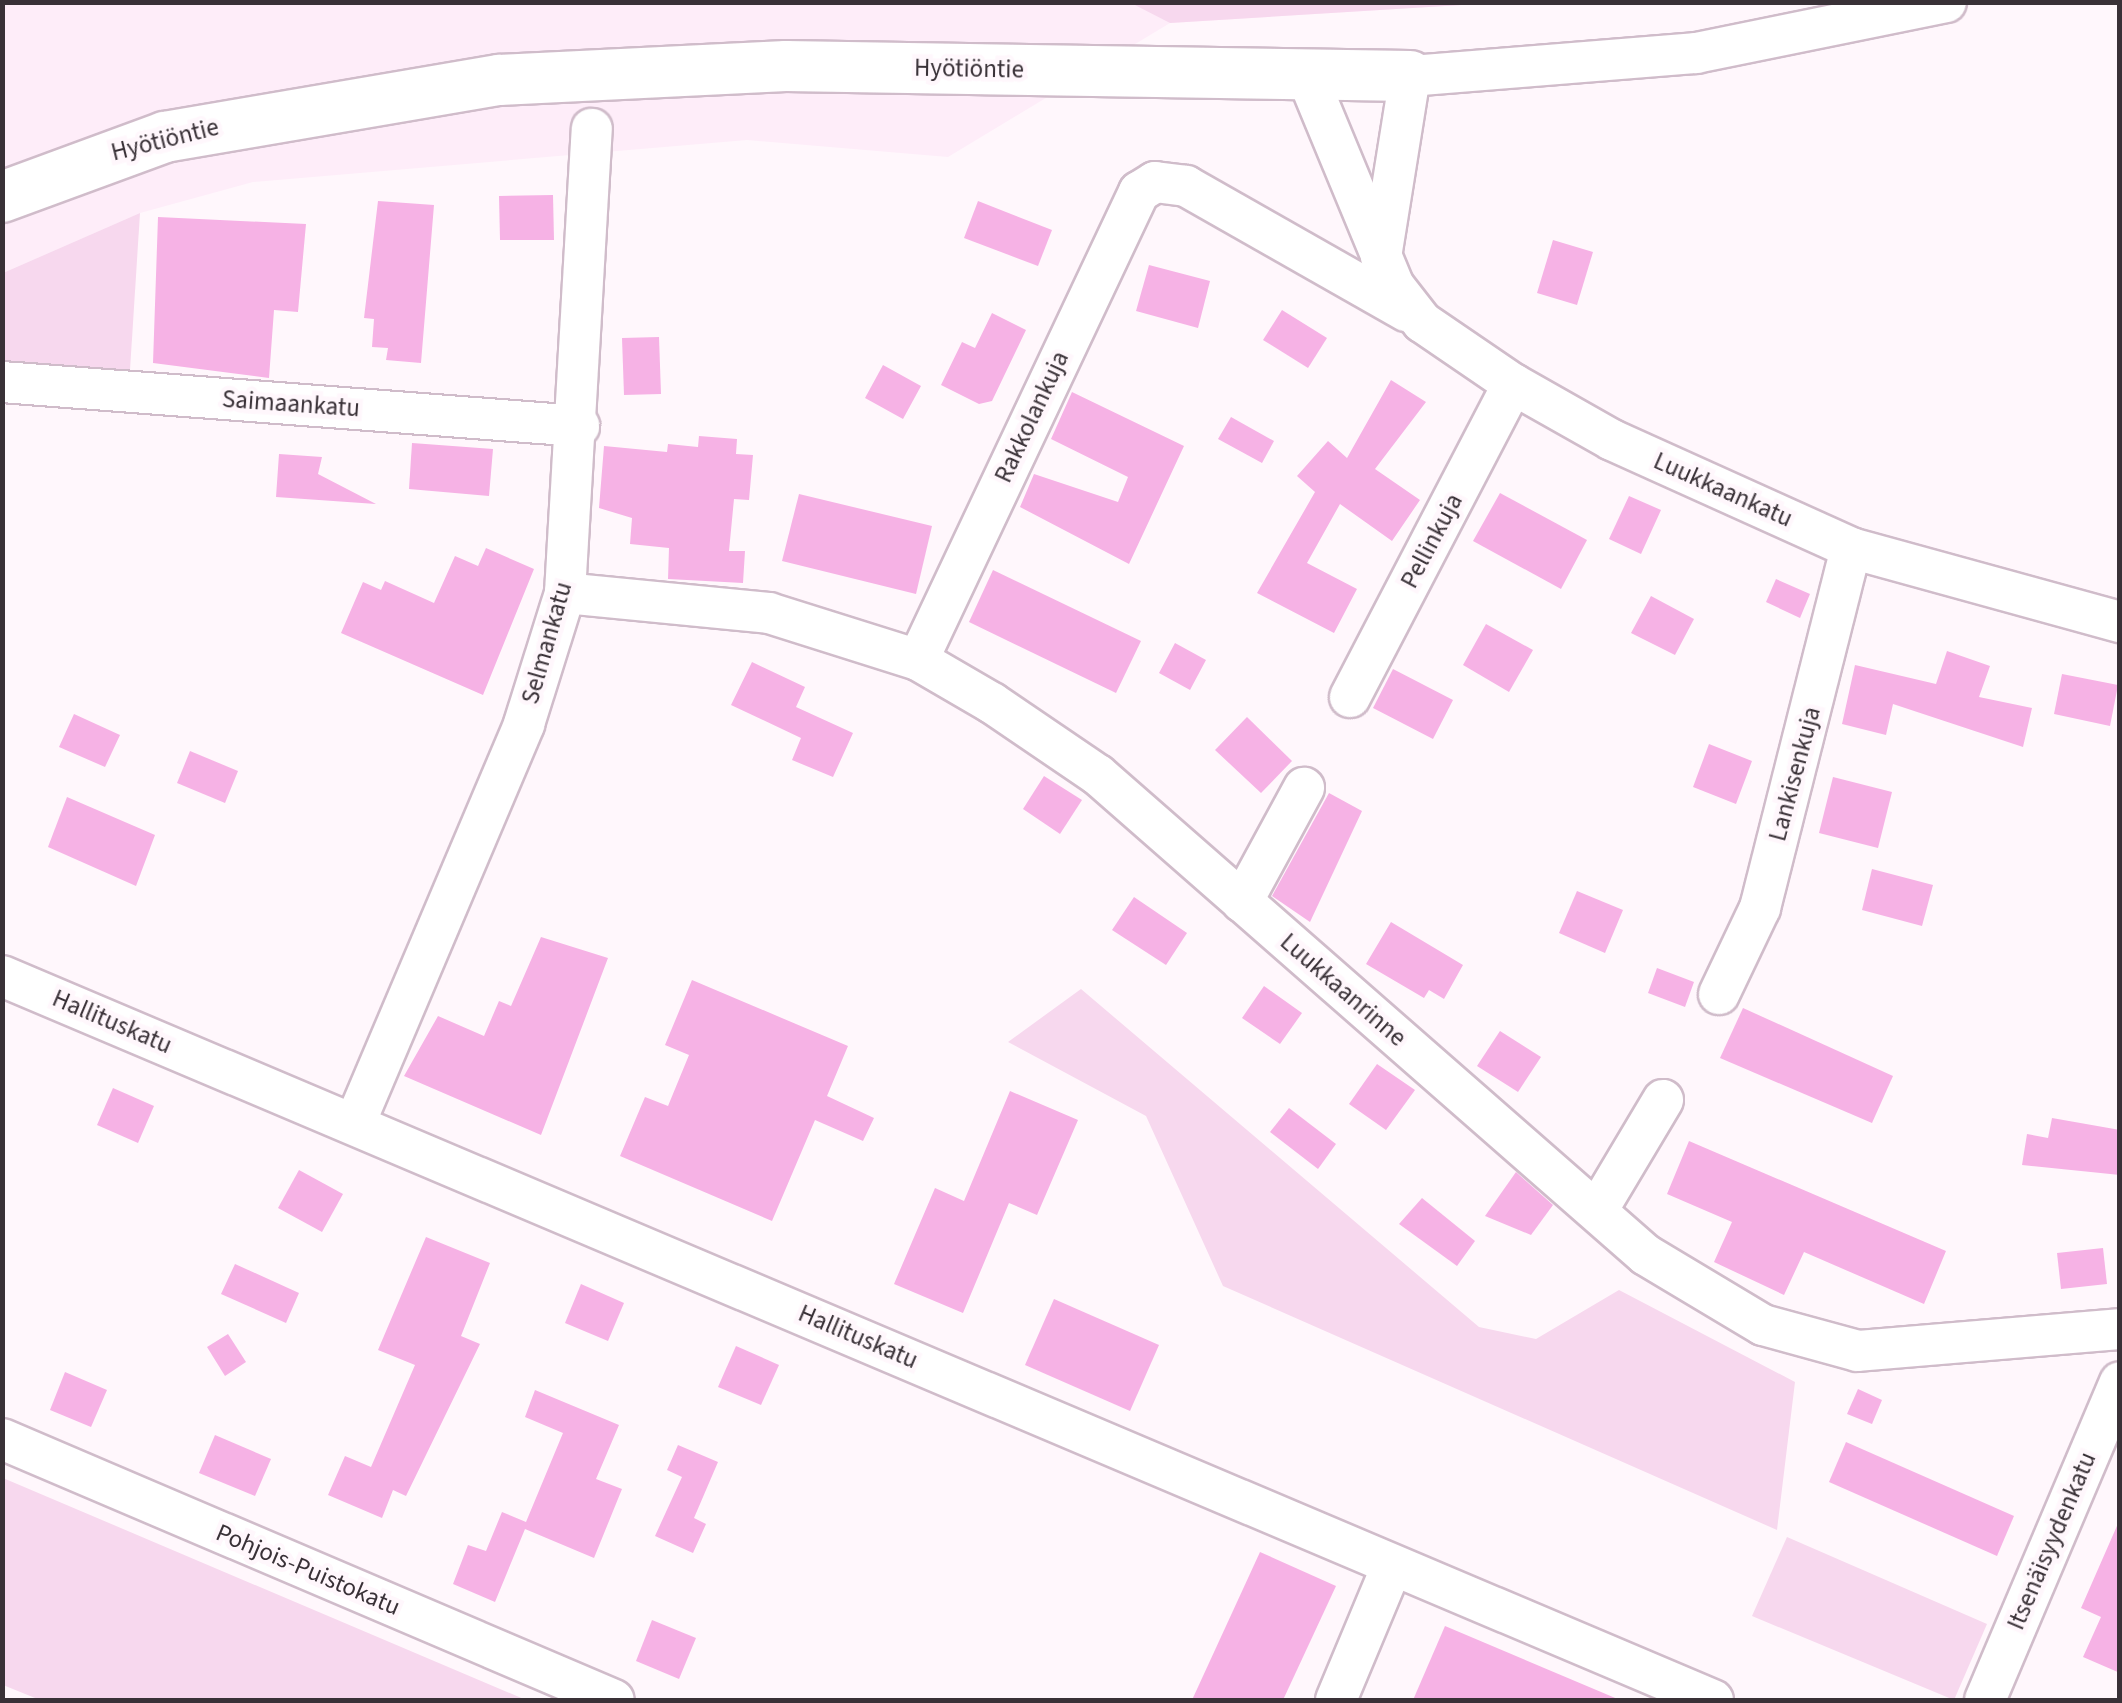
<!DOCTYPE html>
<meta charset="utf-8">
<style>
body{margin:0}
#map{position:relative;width:2122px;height:1703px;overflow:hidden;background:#fff7fc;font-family:"Source Sans 3",sans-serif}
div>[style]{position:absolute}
.built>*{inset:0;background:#feedf9}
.green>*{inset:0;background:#f7d8ee}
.building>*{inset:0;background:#f6b2e5}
.roads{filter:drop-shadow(2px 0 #d0bcca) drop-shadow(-2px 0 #d0bcca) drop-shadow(0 2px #d0bcca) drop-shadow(0 -2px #d0bcca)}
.minor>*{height:40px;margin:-20px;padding:0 20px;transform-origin:20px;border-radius:20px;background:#fff}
.major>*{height:50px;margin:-25px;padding:0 25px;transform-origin:25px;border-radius:25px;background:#fff}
span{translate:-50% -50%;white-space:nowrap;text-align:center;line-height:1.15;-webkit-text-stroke:9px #fff7fc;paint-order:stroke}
.street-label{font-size:25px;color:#393137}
.frame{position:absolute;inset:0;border:5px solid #393137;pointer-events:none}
</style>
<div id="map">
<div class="built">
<i style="clip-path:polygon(3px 3px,1494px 3px,1170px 23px,948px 157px,747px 140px,253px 182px,140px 213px,3px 273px)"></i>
</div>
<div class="green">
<i style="clip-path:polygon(1131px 3px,1494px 3px,1170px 23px)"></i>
<i style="clip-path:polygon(140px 213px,130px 370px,3px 365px,3px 273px)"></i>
<i style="clip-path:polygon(1081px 989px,1479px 1327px,1536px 1339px,1619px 1290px,1795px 1382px,1777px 1530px,1223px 1286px,1146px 1116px,1008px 1042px)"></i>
<i style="clip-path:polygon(2px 1478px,3px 1478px,526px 1700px,40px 1700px,3px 1685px)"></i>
<i style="clip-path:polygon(1787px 1537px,1987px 1624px,1954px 1700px,1752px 1616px)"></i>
</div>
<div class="building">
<i style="clip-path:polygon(553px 195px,554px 240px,500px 240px,499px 196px)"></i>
<i style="clip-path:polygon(378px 201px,434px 205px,421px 363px,386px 360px,388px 348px,372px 347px,374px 319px,364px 318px)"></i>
<i style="clip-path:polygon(978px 201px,1052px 230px,1038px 266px,964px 238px)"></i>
<i style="clip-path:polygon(158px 217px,306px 224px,298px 312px,274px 310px,269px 378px,153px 363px)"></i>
<i style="clip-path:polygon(1553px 240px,1593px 252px,1577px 305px,1537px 293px)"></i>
<i style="clip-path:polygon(1149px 265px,1210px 281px,1198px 328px,1136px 311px)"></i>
<i style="clip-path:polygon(1282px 310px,1327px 338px,1308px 368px,1263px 340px)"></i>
<i style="clip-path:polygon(992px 313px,1026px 330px,992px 401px,979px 404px,941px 385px,962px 342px,975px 348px)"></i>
<i style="clip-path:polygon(659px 337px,661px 394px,624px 395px,622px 338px)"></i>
<i style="clip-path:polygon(883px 365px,921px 386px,903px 419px,865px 398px)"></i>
<i style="clip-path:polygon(1391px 380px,1426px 402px,1375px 469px,1420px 500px,1392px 541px,1340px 504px,1307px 563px,1357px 589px,1334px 633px,1257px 593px,1315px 492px,1297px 476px,1328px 441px,1347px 458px)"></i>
<i style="clip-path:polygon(1072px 392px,1184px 446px,1129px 564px,1020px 507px,1034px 474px,1118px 502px,1128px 477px,1051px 439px)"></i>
<i style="clip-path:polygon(1231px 417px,1274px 441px,1262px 463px,1218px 439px)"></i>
<i style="clip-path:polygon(699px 436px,737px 439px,736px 454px,753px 455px,749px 500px,734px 499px,729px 551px,745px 551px,743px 583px,668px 579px,669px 548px,630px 544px,632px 518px,599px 508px,604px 446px,667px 452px,668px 444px,698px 447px)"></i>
<i style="clip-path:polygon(412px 443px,493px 449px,489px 496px,409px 489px)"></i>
<i style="clip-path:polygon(279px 454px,322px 457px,318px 474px,376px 504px,276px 497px)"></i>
<i style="clip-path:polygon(1500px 493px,1587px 540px,1561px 589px,1473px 541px)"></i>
<i style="clip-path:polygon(799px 494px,932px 526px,916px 594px,782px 561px)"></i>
<i style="clip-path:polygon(1629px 496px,1661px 510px,1641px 554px,1609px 539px)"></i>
<i style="clip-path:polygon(486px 548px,534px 569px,483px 695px,341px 633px,363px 582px,381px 590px,385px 581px,434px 603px,455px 556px,478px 566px)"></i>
<i style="clip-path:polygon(993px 570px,1141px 641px,1116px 693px,969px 622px)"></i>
<i style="clip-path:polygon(1776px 579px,1810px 594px,1800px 618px,1766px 602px)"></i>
<i style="clip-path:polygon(1651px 596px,1694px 619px,1675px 655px,1631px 633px)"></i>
<i style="clip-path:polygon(1486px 624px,1533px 650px,1509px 692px,1463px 665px)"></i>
<i style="clip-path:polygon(1175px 643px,1206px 660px,1190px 690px,1159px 673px)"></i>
<i style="clip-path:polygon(1947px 651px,1990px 666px,1979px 697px,2032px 708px,2023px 747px,1893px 704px,1886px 735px,1842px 724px,1855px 665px,1936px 684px)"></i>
<i style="clip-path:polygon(752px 662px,805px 687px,796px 707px,853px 733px,833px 777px,792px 760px,801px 738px,731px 705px)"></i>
<i style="clip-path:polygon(1393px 669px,1453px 700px,1433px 739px,1373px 708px)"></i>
<i style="clip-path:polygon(2062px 674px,2118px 685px,2110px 726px,2054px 714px)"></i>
<i style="clip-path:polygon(74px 714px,120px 735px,105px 767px,59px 747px)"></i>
<i style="clip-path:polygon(1247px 717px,1292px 761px,1261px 793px,1215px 750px)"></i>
<i style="clip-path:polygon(1709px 744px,1752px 761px,1736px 804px,1693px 787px)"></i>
<i style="clip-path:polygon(190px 751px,238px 771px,225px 803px,177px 783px)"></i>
<i style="clip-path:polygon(1044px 776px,1082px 800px,1060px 834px,1023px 809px)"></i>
<i style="clip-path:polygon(1833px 777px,1892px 792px,1878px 848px,1819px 833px)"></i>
<i style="clip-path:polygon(1329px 793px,1362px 811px,1310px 922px,1272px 896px)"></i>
<i style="clip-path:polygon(67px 797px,155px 835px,136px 886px,48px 847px)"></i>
<i style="clip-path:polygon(1872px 869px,1933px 885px,1922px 926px,1862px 910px)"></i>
<i style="clip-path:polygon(1577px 891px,1623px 910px,1605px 953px,1559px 933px)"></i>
<i style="clip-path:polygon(1134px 897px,1187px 933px,1166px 965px,1112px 930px)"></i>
<i style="clip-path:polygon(1391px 922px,1463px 965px,1444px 999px,1429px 990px,1424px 998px,1366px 964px)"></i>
<i style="clip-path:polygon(541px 937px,608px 958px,541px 1135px,404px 1076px,438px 1016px,484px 1036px,499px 1001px,511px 1006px)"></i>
<i style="clip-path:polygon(1657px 968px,1694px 982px,1685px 1007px,1648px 993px)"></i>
<i style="clip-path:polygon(692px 980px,848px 1046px,827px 1096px,874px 1118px,863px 1141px,815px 1120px,772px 1221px,620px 1156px,645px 1097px,668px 1106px,689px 1055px,665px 1045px)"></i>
<i style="clip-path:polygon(1264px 986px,1302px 1013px,1280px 1044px,1242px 1018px)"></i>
<i style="clip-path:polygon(1743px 1008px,1893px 1076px,1872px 1123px,1720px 1058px)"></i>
<i style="clip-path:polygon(1500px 1031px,1541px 1057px,1518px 1092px,1477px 1066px)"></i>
<i style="clip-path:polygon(1377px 1064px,1415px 1090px,1386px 1130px,1349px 1104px)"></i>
<i style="clip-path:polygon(113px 1088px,154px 1106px,138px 1143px,97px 1125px)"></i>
<i style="clip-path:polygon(1010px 1091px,1078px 1120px,1037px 1215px,1009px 1203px,963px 1313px,894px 1284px,935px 1188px,964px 1201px)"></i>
<i style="clip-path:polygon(1289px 1108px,1336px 1144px,1318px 1169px,1270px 1132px)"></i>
<i style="clip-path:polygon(2052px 1118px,2120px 1130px,2120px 1175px,2022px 1165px,2027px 1134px,2048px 1138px)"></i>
<i style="clip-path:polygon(1689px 1141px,1946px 1251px,1924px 1304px,1804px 1252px,1784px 1295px,1714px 1262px,1732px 1222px,1667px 1194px)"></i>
<i style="clip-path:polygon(299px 1170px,343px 1194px,322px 1232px,278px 1208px)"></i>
<i style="clip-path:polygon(1516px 1172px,1553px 1205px,1531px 1235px,1485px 1216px)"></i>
<i style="clip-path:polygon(1422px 1198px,1475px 1241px,1457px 1266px,1399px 1224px)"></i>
<i style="clip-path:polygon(426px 1237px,490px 1263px,461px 1336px,480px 1344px,406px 1496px,393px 1490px,382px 1518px,328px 1495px,345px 1456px,371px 1467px,415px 1365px,378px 1350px)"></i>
<i style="clip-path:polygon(2103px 1248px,2107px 1284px,2061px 1289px,2057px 1253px)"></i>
<i style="clip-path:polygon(235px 1264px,299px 1293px,286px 1323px,221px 1294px)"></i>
<i style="clip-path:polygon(581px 1284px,624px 1303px,608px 1341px,565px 1323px)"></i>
<i style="clip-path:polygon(1054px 1299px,1159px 1345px,1130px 1411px,1025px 1365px)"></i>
<i style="clip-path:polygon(228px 1334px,246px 1362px,225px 1376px,207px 1347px)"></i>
<i style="clip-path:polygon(736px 1346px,779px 1365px,761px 1405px,718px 1387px)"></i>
<i style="clip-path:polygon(65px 1372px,107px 1390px,91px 1427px,50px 1410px)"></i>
<i style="clip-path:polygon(1858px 1389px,1882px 1400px,1872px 1424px,1847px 1414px)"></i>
<i style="clip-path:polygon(535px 1390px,619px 1425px,596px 1479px,622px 1489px,594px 1558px,525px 1529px,495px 1602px,453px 1584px,468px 1545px,486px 1551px,502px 1512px,526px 1522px,563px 1433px,525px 1417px)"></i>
<i style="clip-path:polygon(215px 1435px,271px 1459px,255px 1496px,199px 1473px)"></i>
<i style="clip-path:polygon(1846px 1442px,2014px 1516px,1997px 1556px,1829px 1482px)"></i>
<i style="clip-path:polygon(678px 1445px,718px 1462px,694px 1518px,706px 1524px,693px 1553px,655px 1536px,682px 1477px,667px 1470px)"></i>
<i style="clip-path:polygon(2120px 1519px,2120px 1673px,2083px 1657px,2101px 1617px,2081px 1608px)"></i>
<i style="clip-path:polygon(1260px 1552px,1336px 1586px,1283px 1700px,1192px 1700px)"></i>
<i style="clip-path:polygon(652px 1620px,696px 1638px,679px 1679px,636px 1661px)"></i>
<i style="clip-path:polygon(1445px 1626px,1620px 1700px,1413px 1700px)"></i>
</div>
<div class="roads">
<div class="minor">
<i style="left:1309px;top:81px;width:222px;rotate:67.5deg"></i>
<i style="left:1394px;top:286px;width:46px;rotate:52.1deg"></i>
<i style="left:1422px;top:322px;width:110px;rotate:34.3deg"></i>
<i style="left:1513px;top:384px;width:114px;rotate:29.5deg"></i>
<i style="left:1612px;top:440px;width:262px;rotate:24.3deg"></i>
<i style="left:1851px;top:548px;width:279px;rotate:15.4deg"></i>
<i style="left:1381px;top:257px;width:183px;rotate:-80.9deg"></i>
<i style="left:1410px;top:76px;width:287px;rotate:-4.6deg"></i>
<i style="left:1696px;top:53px;width:255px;rotate:-11.5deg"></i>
<i style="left:2px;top:382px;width:579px;rotate:4.36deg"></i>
<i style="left:565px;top:593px;width:205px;rotate:5.6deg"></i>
<i style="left:769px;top:613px;width:156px;rotate:17.5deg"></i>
<i style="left:918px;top:660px;width:86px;rotate:30.2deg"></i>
<i style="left:992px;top:703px;width:128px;rotate:34.2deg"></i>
<i style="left:1098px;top:775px;width:728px;rotate:41.22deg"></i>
<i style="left:1646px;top:1255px;width:136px;rotate:30.9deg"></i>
<i style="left:1763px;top:1325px;width:98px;rotate:15.3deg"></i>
<i style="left:1858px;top:1351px;width:263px;rotate:-4.8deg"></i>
<i style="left:918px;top:660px;width:518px;rotate:-64.72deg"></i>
<i style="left:1139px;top:192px;width:19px;rotate:-32deg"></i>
<i style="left:1155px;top:182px;width:31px;rotate:7deg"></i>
<i style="left:1186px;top:186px;width:253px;rotate:29.6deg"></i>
<i style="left:1350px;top:697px;width:353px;rotate:-62.5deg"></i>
<i style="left:1242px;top:902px;width:130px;rotate:-61.5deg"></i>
<i style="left:2px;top:976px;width:1858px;rotate:22.94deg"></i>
<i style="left:1719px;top:994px;width:95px;rotate:-64.5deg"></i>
<i style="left:1760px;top:908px;width:371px;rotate:-75.8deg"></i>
<i style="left:355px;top:1123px;width:433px;rotate:-67deg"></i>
<i style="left:524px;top:724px;width:137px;rotate:-72.6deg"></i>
<i style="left:565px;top:593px;width:465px;rotate:-86.7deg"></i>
<i style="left:1598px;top:1209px;width:127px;rotate:-59.2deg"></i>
<i style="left:2px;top:1439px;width:665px;rotate:23.1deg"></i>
<i style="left:1336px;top:1700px;width:145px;rotate:-67.3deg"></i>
<i style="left:1985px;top:1700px;width:345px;rotate:-67deg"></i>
</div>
<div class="major">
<i style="left:2px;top:197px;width:174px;rotate:-20.2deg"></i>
<i style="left:165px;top:137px;width:339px;rotate:-9.7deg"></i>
<i style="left:499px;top:80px;width:287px;rotate:-2.8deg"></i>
<i style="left:786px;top:66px;width:624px;rotate:0.92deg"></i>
</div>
</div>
<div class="street-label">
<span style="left:969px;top:69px;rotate:1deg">Hyötiöntie</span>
<span style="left:165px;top:140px;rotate:-14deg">Hyötiöntie</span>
<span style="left:291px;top:404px;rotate:4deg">Saimaankatu</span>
<span style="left:1032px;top:417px;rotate:-65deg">Rakkolankuja</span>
<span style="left:1723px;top:490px;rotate:24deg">Luukkaankatu</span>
<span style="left:1432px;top:541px;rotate:-62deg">Pellinkuja</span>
<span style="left:547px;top:643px;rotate:-74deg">Selmankatu</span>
<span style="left:1795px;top:774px;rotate:-75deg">Lankisenkuja</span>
<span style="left:1343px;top:990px;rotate:41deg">Luukkaanrinne</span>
<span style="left:112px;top:1022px;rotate:23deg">Hallituskatu</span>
<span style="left:858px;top:1337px;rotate:23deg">Hallituskatu</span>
<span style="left:2052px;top:1541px;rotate:-67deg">Itsenäisyydenkatu</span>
<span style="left:308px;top:1570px;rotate:23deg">Pohjois-Puistokatu</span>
</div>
<div class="frame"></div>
</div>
